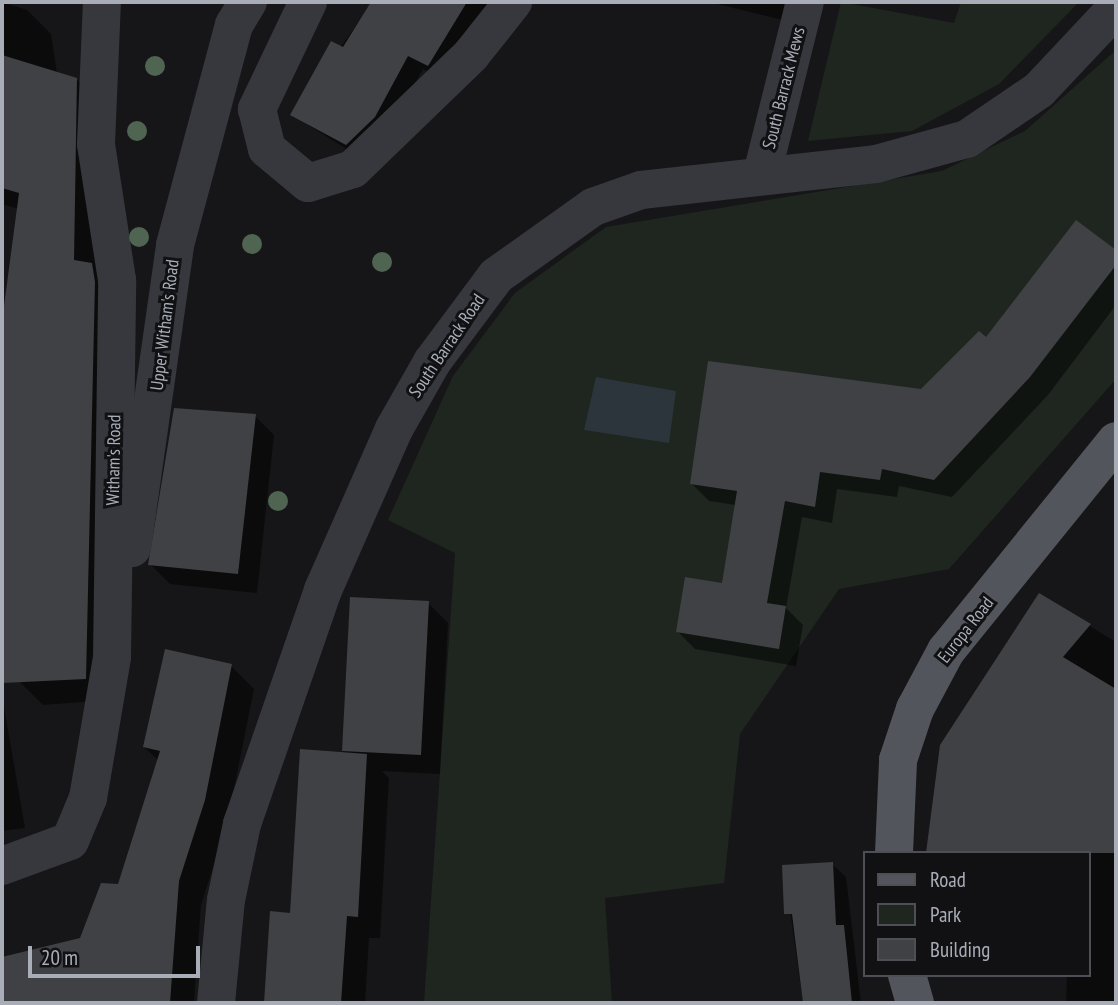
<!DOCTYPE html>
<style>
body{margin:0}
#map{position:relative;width:1118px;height:1005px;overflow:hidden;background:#161618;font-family:"PT Sans Narrow",sans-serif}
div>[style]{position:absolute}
.green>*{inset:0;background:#1e261f}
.water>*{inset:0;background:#2c353c}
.shadow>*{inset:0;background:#0007}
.building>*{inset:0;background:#404145}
.minor>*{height:38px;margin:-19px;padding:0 19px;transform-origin:19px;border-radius:19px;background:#37383d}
.major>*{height:38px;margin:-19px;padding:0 19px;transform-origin:19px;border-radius:19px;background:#53555c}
.trees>*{width:20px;height:20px;margin:-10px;border-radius:50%;background:#506452}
span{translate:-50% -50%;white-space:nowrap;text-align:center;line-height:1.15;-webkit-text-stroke:6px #111113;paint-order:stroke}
.street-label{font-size:18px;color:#a8adb8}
.frame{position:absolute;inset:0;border:4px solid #a8adb8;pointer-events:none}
.legend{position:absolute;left:863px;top:851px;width:228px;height:126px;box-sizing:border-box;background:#111113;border:2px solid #4d4f55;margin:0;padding:9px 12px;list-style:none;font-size:21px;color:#a8adb8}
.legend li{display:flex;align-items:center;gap:14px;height:35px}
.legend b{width:35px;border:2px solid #4d4f55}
.scale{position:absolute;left:28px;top:946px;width:172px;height:32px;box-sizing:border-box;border:4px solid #a8adb8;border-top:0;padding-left:9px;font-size:21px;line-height:24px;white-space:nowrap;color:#a8adb8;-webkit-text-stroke:5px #111113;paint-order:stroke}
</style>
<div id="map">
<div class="green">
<i style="clip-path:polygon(841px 2px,954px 23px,961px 2px,1079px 2px,999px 84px,912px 131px,808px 141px)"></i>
<i style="clip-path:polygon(1116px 50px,1116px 379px,949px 569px,839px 589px,740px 734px,724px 883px,605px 898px,612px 1003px,424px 1003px,455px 553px,388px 520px,453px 376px,515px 293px,606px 227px,942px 171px,1025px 131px)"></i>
</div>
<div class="water">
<i style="clip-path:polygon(596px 377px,676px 391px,669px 443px,584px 430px)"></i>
</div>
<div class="shadow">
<i style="clip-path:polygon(2px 2px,27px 10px,51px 34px,57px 73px,76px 79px,100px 103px,115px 288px,109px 700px,43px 705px,19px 681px,2px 647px,2px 333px,19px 209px,2px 204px)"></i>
<i style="clip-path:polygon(373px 2px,490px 2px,443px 79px,423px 69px,389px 132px,361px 158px,292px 115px)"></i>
<i style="clip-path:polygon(709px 2px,800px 2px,795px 23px)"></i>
<i style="clip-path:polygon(1076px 223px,1116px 253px,1116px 305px,1048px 395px,952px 497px,899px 486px,897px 497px,837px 489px,832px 523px,802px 517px,786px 608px,803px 625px,796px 666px,695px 649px,677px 631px,724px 585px,736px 505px,709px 501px,691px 483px,922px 391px,986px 339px)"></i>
<i style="clip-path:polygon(255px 416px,274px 435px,257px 593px,170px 584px,150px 564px)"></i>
<i style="clip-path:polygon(1039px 595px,1116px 642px,1116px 1003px,1066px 1003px,1067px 975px,1088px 975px,1088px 853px,927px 853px,941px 745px)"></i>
<i style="clip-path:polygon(428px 603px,448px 623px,440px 774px,382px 771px,389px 778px,380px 938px,369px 938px,365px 1003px,266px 1003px,272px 913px,292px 915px,343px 750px)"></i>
<i style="clip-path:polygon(231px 666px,254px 689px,227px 824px,201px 905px,194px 1003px,2px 1003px,2px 958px,81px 940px,119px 886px,159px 761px,144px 747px)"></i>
<i style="clip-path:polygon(2px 695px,25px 828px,2px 831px)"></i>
<i style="clip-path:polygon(832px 864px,846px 877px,861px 1003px,803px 1003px,784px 867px)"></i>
</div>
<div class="building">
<i style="clip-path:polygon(371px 2px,467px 2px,428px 66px,408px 56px,375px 117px,346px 145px,290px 115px,331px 41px,343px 47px)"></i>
<i style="clip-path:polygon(2px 55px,77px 78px,74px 260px,92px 263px,95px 282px,86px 679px,2px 683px,2px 321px,19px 193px,2px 188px)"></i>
<i style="clip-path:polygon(1076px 220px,1116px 250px,1116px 265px,1030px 377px,934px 480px,882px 469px,880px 480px,820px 472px,815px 507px,785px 501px,767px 603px,786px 606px,779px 649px,676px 632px,685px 577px,722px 583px,737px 491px,690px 484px,708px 361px,921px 389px,979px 331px,986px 337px)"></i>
<i style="clip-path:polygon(174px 408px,256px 414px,238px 574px,148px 565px)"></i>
<i style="clip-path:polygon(1039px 593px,1091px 624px,1063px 657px,1116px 689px,1116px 853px,926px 853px,940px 745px)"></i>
<i style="clip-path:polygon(350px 597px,429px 601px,421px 755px,342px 751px)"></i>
<i style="clip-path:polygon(165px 649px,232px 664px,205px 800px,179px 881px,170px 1003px,2px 1003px,2px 957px,80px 938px,101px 883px,118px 884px,160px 751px,143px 747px)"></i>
<i style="clip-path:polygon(300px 749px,367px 754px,358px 917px,347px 916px,341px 1003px,264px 1003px,270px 911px,290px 913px)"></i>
<i style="clip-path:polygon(833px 862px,836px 925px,844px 925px,852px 1003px,803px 1003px,792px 914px,784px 914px,782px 865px)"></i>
</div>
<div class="minor">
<i style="left:308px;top:2px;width:119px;rotate:115.5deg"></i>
<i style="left:257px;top:109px;width:41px;rotate:76deg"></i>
<i style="left:267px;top:149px;width:53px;rotate:39.7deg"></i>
<i style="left:308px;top:183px;width:47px;rotate:-17.3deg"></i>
<i style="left:353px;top:169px;width:164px;rotate:-44deg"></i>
<i style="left:471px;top:55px;width:68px;rotate:-51.6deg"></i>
<i style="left:762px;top:174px;width:177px;rotate:-76deg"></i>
<i style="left:132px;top:548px;width:306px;rotate:-81.9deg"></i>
<i style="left:175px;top:245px;width:228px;rotate:-75deg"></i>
<i style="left:234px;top:25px;width:27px;rotate:-59deg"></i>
<i style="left:2px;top:866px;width:72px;rotate:-20.2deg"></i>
<i style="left:70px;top:841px;width:47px;rotate:-67.3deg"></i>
<i style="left:88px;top:798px;width:143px;rotate:-80.3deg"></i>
<i style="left:112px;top:657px;width:377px;rotate:-89.2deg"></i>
<i style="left:117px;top:280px;width:138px;rotate:-98.8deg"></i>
<i style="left:96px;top:144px;width:142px;rotate:-87.6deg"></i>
<i style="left:216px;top:1003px;width:103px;rotate:-84.5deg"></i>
<i style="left:226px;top:900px;width:78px;rotate:-78.1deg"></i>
<i style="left:242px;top:824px;width:248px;rotate:-70.9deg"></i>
<i style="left:323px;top:590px;width:176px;rotate:-66.2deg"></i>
<i style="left:394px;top:429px;width:77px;rotate:-60.4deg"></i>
<i style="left:432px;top:362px;width:107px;rotate:-53.3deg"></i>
<i style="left:496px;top:276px;width:119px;rotate:-35.4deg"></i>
<i style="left:593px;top:207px;width:51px;rotate:-19.5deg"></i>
<i style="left:641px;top:190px;width:236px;rotate:-6.3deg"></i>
<i style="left:876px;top:164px;width:94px;rotate:-15.4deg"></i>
<i style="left:967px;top:139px;width:87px;rotate:-34.2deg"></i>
<i style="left:1039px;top:90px;width:112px;rotate:-46.8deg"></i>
</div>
<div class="major">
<i style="left:894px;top:853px;width:93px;rotate:-87.5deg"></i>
<i style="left:898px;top:760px;width:54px;rotate:-71.6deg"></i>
<i style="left:915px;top:709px;width:66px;rotate:-61.9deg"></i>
<i style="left:946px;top:651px;width:270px;rotate:-51deg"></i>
<i style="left:907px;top:975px;width:29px;rotate:74deg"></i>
</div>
<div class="trees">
<i style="left:155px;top:66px"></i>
<i style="left:137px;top:131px"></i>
<i style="left:139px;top:237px"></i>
<i style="left:252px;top:244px"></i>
<i style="left:382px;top:262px"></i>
<i style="left:278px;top:501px"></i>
</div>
<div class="street-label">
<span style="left:784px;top:88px;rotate:-76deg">South Barrack Mews</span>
<span style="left:165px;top:325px;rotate:-83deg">Upper Witham's Road</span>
<span style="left:447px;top:346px;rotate:-56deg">South Barrack Road</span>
<span style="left:114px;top:460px;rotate:-89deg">Witham's Road</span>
<span style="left:966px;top:630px;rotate:-52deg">Europa Road</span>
</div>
<div class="frame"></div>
<ul class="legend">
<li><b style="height:9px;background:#53555c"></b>Road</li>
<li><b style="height:19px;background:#1e261f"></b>Park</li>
<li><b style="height:19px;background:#404145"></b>Building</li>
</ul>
<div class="scale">20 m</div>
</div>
